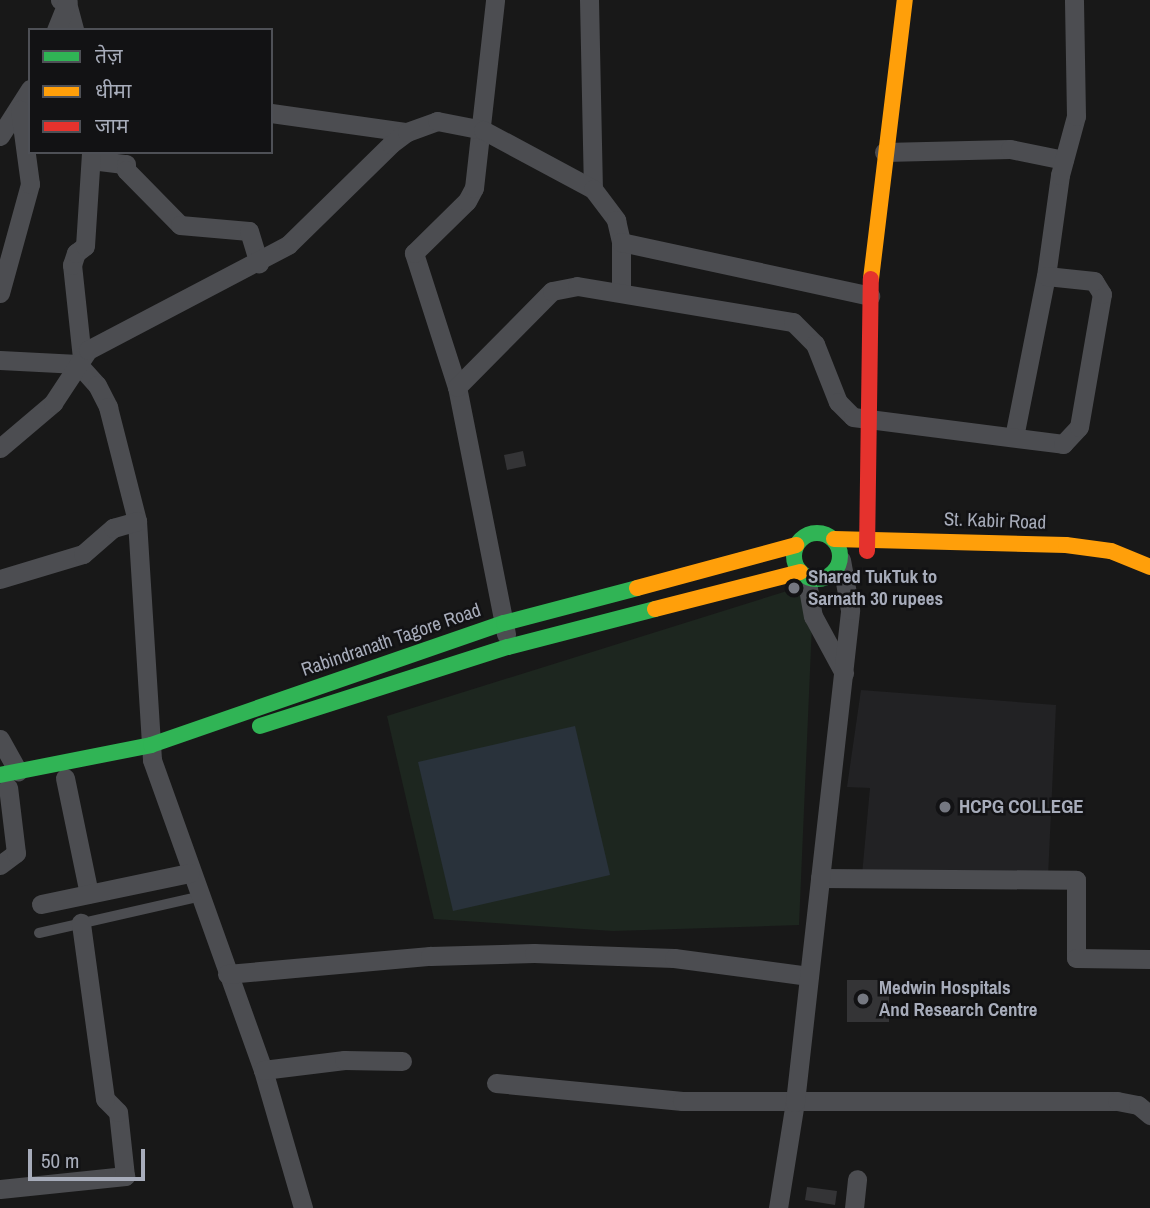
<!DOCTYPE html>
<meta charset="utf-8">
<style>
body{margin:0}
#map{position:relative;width:1150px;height:1208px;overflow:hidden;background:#181818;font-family:"Archivo Narrow","Noto Sans Devanagari",sans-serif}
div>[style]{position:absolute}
.built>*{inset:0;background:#222224}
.green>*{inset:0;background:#1d261f}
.water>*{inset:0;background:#29323b}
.building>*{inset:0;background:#343436}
.lane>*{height:10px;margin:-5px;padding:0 5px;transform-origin:5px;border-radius:5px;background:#4c4d51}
.street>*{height:19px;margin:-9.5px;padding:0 9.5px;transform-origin:9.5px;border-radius:9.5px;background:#4c4d51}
.fast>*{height:16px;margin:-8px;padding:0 8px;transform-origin:8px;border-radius:8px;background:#30b455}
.fast>.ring{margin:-8px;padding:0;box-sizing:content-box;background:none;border:16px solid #30b455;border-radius:50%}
.slow>*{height:16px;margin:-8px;padding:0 8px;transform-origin:8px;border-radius:8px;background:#ff9f0a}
.jam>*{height:16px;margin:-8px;padding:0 8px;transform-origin:8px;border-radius:8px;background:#e5322d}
.dots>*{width:19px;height:19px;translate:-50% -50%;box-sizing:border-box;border:4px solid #121214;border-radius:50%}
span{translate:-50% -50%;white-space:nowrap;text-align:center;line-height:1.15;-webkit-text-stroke:5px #121214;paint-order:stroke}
.street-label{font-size:19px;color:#a7acba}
.poi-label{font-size:19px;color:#a7acba;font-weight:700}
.left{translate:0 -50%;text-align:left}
.legend{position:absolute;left:28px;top:28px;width:245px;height:126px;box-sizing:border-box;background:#121214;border:2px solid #4e5056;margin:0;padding:9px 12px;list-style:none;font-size:21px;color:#a7acba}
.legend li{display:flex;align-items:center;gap:14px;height:35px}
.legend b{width:35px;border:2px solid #4e5056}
.scale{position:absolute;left:28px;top:1149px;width:117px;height:32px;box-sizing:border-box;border:4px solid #a7acba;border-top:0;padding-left:9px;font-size:21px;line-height:24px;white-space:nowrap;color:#a7acba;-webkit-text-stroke:5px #121214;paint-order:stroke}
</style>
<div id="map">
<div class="built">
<i style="clip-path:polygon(861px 690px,1056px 705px,1048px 877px,862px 875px,870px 788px,847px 787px)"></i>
</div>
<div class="green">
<i style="clip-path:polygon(800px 587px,812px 624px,799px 925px,613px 931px,434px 919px,387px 716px)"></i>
</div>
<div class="water">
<i style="clip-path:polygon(575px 726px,610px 875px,453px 911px,418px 762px)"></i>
</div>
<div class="building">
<i style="clip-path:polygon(523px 451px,526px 466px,507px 470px,504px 455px)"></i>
<i style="clip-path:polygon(847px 980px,889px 980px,889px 1022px,847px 1022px)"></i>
<i style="clip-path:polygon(807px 1187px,837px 1191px,835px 1205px,805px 1200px)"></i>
</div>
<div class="lane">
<i style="left:39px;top:933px;width:163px;rotate:-12.8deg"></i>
</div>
<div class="street">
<i style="left:60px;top:0;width:8px;rotate:23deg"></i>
<i style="left:67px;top:3px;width:28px;rotate:75deg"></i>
<i style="left:589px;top:0;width:189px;rotate:88.8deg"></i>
<i style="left:56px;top:30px;width:31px;rotate:-68deg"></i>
<i style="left:271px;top:113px;width:137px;rotate:8deg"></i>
<i style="left:0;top:136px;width:56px;rotate:-57.4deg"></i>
<i style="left:884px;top:152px;width:126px;rotate:-1.4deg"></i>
<i style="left:1010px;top:149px;width:55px;rotate:11.5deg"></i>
<i style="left:91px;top:160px;width:35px;rotate:7deg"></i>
<i style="left:126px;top:164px;width:6px;rotate:90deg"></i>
<i style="left:126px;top:170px;width:77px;rotate:45.5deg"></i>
<i style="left:180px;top:225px;width:69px;rotate:5deg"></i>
<i style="left:249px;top:231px;width:34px;rotate:73deg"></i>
<i style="left:621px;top:242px;width:50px;rotate:90deg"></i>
<i style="left:0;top:293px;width:113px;rotate:-74.6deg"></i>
<i style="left:30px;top:184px;width:75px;rotate:-97.7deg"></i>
<i style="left:82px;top:358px;width:94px;rotate:-96.1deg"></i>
<i style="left:72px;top:265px;width:13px;rotate:-72deg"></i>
<i style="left:76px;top:253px;width:11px;rotate:-38deg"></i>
<i style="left:85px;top:246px;width:94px;rotate:-86.3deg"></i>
<i style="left:0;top:360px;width:78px;rotate:2.9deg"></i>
<i style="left:78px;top:364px;width:28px;rotate:48deg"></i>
<i style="left:97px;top:385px;width:25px;rotate:63deg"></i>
<i style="left:108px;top:407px;width:118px;rotate:75.7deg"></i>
<i style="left:137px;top:521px;width:239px;rotate:86.4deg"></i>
<i style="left:152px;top:760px;width:329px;rotate:70.3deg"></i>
<i style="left:263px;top:1070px;width:144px;rotate:73.8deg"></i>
<i style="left:457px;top:387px;width:141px;rotate:-107.8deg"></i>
<i style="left:414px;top:253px;width:74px;rotate:-44.5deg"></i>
<i style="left:467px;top:201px;width:15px;rotate:-62deg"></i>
<i style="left:474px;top:188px;width:189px;rotate:-83.6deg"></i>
<i style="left:1014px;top:437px;width:164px;rotate:-78.8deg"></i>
<i style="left:1046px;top:276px;width:102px;rotate:-82.1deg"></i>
<i style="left:1060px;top:175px;width:61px;rotate:-74.8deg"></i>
<i style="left:1076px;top:116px;width:116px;rotate:-91deg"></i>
<i style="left:0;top:448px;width:70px;rotate:-40.3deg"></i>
<i style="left:53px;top:403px;width:64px;rotate:-56.6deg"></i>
<i style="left:88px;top:350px;width:226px;rotate:-27.7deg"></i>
<i style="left:288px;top:245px;width:144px;rotate:-44.4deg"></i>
<i style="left:391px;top:144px;width:20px;rotate:-37deg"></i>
<i style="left:407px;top:132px;width:32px;rotate:-20deg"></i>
<i style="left:437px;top:121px;width:47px;rotate:11.1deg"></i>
<i style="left:483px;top:130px;width:125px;rotate:28.2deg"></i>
<i style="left:593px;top:189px;width:39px;rotate:53deg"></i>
<i style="left:616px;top:220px;width:23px;rotate:77deg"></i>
<i style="left:621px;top:242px;width:255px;rotate:12.2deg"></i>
<i style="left:806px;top:577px;width:40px;rotate:80deg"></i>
<i style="left:813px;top:616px;width:65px;rotate:61.5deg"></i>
<i style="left:0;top:579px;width:87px;rotate:-16.8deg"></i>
<i style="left:83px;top:554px;width:40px;rotate:-41deg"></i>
<i style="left:113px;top:528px;width:25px;rotate:-16deg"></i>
<i style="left:506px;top:634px;width:252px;rotate:-101.2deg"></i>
<i style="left:457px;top:387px;width:135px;rotate:-45.3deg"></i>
<i style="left:552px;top:291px;width:25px;rotate:-11deg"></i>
<i style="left:577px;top:286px;width:219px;rotate:9.5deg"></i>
<i style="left:793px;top:322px;width:31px;rotate:45deg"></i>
<i style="left:815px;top:344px;width:62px;rotate:68.4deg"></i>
<i style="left:838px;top:402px;width:21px;rotate:45deg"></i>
<i style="left:853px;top:417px;width:212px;rotate:7.3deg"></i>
<i style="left:1063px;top:444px;width:23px;rotate:-47deg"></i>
<i style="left:1079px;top:427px;width:135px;rotate:-80.2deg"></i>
<i style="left:1102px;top:294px;width:15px;rotate:-122deg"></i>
<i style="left:1094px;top:281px;width:48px;rotate:-174.1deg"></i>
<i style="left:0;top:739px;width:37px;rotate:61deg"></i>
<i style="left:65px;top:778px;width:118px;rotate:78.3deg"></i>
<i style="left:0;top:865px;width:20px;rotate:-37deg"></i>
<i style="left:16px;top:853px;width:66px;rotate:-96.9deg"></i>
<i style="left:820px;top:878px;width:256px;rotate:0.4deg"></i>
<i style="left:1076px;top:880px;width:78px;rotate:90deg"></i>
<i style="left:1076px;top:958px;width:74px;rotate:0.8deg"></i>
<i style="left:41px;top:904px;width:152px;rotate:-11.8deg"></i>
<i style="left:227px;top:974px;width:204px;rotate:-5.1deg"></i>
<i style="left:430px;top:956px;width:104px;rotate:-1.7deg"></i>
<i style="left:534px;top:953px;width:140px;rotate:2deg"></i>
<i style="left:674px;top:958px;width:136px;rotate:7.6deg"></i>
<i style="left:263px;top:1070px;width:82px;rotate:-7deg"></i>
<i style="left:344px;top:1060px;width:58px;rotate:1deg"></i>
<i style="left:496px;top:1083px;width:187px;rotate:5.5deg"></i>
<i style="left:682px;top:1101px;width:435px"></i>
<i style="left:1117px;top:1101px;width:21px;rotate:11deg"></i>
<i style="left:1138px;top:1105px;width:16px;rotate:40deg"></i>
<i style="left:0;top:1189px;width:126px;rotate:-5.9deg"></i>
<i style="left:125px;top:1176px;width:64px;rotate:-96.2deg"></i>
<i style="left:118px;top:1112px;width:18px;rotate:-135deg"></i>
<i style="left:105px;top:1099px;width:178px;rotate:-97.8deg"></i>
<i style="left:778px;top:1208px;width:107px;rotate:-80.9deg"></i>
<i style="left:795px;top:1102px;width:495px;rotate:-83.6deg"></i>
<i style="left:850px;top:610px;width:51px;rotate:-100.2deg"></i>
<i style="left:854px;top:1208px;width:29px;rotate:-84deg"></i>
</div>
<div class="fast">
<i class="ring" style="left:794px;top:533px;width:30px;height:30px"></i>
<i style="left:260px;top:726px;width:260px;rotate:-17.7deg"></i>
<i style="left:508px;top:647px;width:152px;rotate:-14.5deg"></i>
<i style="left:0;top:775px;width:154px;rotate:-11.2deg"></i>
<i style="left:151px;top:745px;width:373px;rotate:-19.1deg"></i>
<i style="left:504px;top:623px;width:138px;rotate:-14.7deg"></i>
</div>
<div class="slow">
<i style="left:871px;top:279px;width:281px;rotate:-83.1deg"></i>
<i style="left:834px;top:539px;width:232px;rotate:1.5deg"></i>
<i style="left:1066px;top:545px;width:45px;rotate:7.6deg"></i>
<i style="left:1111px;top:551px;width:42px;rotate:22.3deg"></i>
<i style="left:637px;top:588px;width:165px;rotate:-15.1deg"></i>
<i style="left:655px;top:609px;width:150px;rotate:-14.3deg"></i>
</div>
<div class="jam">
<i style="left:867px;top:551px;width:272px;rotate:-89.2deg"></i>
</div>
<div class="dots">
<i style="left:794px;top:588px;background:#757881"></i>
<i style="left:945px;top:807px;background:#757881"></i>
<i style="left:863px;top:999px;background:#757881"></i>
</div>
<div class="street-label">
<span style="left:995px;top:521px;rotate:2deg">St. Kabir Road</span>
<span style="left:391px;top:640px;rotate:-19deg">Rabindranath Tagore Road</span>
</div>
<div class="poi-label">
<span class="left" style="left:808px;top:588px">Shared TukTuk to<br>Sarnath 30 rupees</span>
<span class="left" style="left:959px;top:807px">HCPG COLLEGE</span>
<span class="left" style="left:879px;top:999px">Medwin Hospitals<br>And Research Centre</span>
</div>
<ul class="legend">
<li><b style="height:9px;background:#30b455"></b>तेज़</li>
<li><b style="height:9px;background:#ff9f0a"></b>धीमा</li>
<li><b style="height:9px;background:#e5322d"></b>जाम</li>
</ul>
<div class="scale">50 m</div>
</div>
